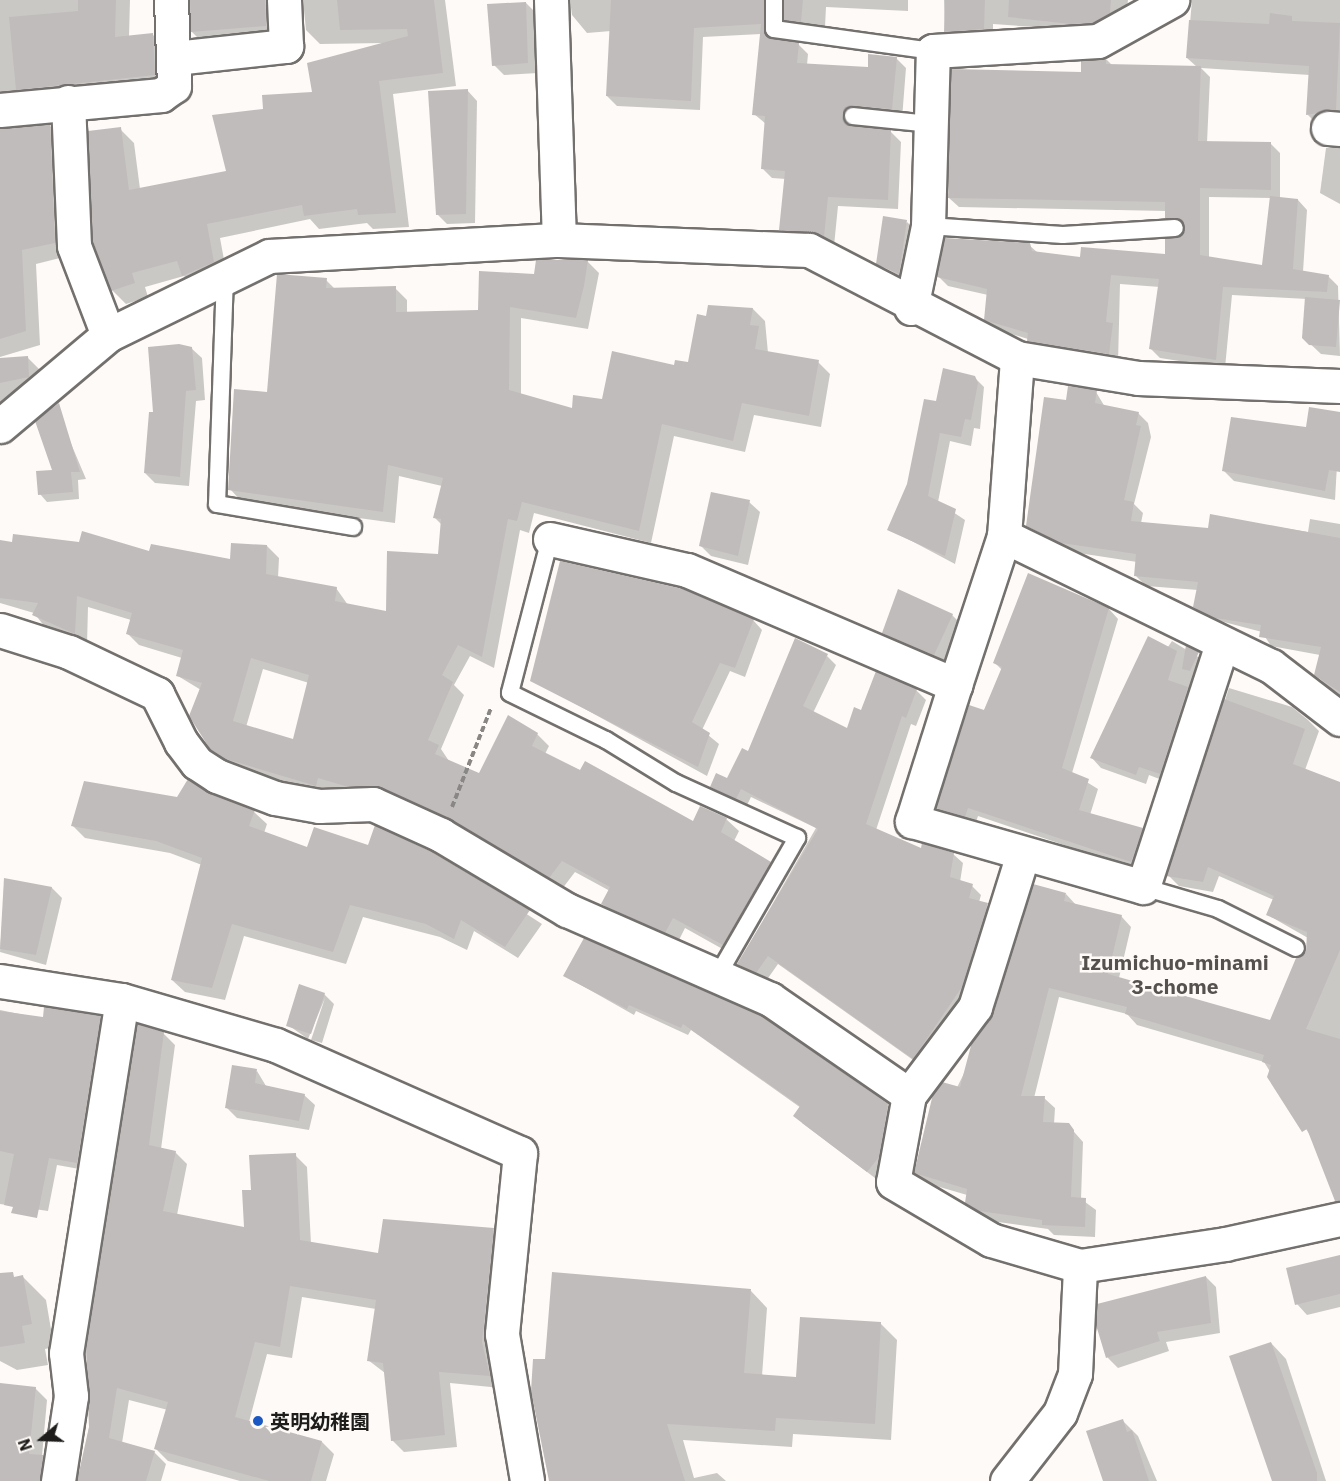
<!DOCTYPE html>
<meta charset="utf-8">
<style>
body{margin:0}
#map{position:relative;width:1340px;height:1481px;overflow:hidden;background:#fdfaf7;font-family:"IBM Plex Sans","Noto Sans JP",sans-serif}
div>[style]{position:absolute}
.shadow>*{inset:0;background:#0003}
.building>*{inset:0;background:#c0bcbc}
.path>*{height:4px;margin-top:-2px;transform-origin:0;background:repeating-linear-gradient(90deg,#898785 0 6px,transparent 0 9px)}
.roads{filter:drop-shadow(2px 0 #73706e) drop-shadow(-2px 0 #73706e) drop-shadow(0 2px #73706e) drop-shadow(0 -2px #73706e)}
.lane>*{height:16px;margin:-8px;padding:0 8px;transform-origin:8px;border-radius:8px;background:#fff}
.street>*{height:33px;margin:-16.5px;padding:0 16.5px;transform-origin:16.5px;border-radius:16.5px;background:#fff}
.dots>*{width:16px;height:16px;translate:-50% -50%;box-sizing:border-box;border:3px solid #fdfaf7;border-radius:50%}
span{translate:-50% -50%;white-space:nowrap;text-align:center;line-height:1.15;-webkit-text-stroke:5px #fdfaf7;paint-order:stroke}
.poi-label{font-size:20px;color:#1e1d1c;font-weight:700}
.left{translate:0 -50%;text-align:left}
.neighbourhood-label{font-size:21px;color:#54514f;font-weight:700}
.north{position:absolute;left:12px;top:1409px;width:60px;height:60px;-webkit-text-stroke:4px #fdfaf7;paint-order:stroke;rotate:251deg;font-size:16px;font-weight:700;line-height:24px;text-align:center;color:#1e1d1c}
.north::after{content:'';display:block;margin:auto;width:21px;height:27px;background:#1e1d1c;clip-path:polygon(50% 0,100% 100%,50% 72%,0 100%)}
</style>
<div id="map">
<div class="shadow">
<i style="clip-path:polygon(0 0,130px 0,129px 37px,153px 35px,167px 49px,168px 89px,0 114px)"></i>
<i style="clip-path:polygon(188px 0,290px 0,280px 39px,206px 46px,192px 32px)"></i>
<i style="clip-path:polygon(303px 0,445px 0,456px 86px,393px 94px,409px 227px,373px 229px,367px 223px,319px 229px,310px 219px,220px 238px,227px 276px,197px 290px,184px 276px,145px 287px,148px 297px,126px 304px,112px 290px,120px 129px,134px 143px,140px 189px,228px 172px,265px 110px,313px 93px,384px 43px,320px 44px,306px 30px)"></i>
<i style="clip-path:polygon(570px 0,908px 0,908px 11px,826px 7px,825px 27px,796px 29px,786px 19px,785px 2px,778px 0,774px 38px,798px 44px,808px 54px,807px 65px,869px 69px,896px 58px,906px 68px,902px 119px,864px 115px,851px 126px,891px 132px,901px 142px,898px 209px,838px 206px,834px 246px,790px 239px,781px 229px,786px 179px,772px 178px,762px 168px,766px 124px,754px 114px,761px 34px,703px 37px,700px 110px,617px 106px,607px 96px,611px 31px,587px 33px,572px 15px)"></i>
<i style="clip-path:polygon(944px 0,1128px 0,1127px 8px,1120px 7px,1119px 23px,1103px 32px,993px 24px,993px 38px,955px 41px,945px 31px)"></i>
<i style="clip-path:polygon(evenodd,1192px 0,1340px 0,1340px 121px,1317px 124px,1307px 114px,1310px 75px,1201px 68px,1210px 77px,1207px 143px,1271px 144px,1280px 153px,1280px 198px,1298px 200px,1307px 210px,1303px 272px,1328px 276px,1338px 286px,1340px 356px,1321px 354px,1304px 338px,1307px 299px,1232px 295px,1225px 368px,1160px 358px,1151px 349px,1160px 287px,1120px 284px,1118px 363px,1038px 350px,1028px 339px,995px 329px,985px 319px,988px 295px,948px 286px,938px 276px,1029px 245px,1038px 253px,1082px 258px,1167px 256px,1188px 227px,1176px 227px,1167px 211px,959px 207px,949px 198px,1083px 73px,1106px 59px,1112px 65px,1197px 67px,1187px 58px,1192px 0,1209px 197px,1271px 198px,1263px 266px,1209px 258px,1209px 197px)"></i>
<i style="clip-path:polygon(526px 3px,536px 13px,538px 73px,504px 75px,494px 65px)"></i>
<i style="clip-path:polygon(467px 90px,477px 101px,475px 223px,447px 224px,437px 214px)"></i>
<i style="clip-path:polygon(50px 126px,63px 140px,68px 256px,36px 264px,40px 345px,0 357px,0 128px)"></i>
<i style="clip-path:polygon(1326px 148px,1340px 148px,1340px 204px,1320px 193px)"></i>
<i style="clip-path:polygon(907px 222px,911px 226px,903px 278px,878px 263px)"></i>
<i style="clip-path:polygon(evenodd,587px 261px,599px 273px,588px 329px,521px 318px,521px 395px,573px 410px,603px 401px,689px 364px,707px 318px,753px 309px,765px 321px,768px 353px,818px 362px,830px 374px,821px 427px,754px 415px,745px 452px,674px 436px,651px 543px,534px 513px,529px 533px,520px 530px,494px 668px,470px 656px,454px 685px,464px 695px,441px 749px,449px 761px,480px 775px,537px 734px,549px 746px,545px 754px,694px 823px,726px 819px,739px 831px,734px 841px,782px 875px,735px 956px,685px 928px,677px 944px,615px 916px,603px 904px,610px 891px,575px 872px,562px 889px,359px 798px,330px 789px,328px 797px,239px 771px,211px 748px,201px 690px,178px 676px,182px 658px,139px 645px,127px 633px,131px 620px,88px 607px,87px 645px,45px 627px,34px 613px,0 603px,0 542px,231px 561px,267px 546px,279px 558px,278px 578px,336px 588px,348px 605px,387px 612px,440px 555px,442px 525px,434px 517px,442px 486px,399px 476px,395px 523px,242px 502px,230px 489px,269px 393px,326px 280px,335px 289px,395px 288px,407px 300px,407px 313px,479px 312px,535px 275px,587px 261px,263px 669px,309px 683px,294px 741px,246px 727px,263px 669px)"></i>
<i style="clip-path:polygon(191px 348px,202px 358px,205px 400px,196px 401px,189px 486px,155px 483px,145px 473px,155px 414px)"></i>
<i style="clip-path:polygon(27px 357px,41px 371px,0 429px,0 359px)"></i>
<i style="clip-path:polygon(974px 377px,984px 387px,980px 429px,974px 428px,971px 446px,950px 441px,938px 502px,965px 520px,955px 564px,889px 529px,909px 484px)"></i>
<i style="clip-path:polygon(1096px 392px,1105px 407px,1138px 413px,1148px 423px,1151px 437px,1134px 504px,1143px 513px,1141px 523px,1209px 530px,1211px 516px,1308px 532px,1310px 519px,1340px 524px,1340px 697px,1316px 675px,1320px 655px,1271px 646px,1262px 632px,1205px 617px,1195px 607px,1198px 590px,1146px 586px,1136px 576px,1137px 562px,1072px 552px,1027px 525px,1068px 402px)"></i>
<i style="clip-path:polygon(55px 406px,86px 479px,78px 480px,79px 499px,47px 502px,40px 494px,54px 471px)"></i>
<i style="clip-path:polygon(1340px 413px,1335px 500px,1234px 481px,1224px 471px)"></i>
<i style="clip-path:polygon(749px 502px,760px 512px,748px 565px,711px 556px,701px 546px)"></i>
<i style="clip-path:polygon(1028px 575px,1109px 609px,1118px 619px,1072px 773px,1098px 789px,1090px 815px,1142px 829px,1151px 839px,1141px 871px,978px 816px,975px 825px,947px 817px,937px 808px,1003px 671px,995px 663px)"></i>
<i style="clip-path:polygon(952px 615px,967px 630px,949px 670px,899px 648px,884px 633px)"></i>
<i style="clip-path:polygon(753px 620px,762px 630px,745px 677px,730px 671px,702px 730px,719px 744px,707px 776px,532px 680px)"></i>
<i style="clip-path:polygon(1172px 641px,1208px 663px,1170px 783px,1149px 775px,1146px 784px,1101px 768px,1092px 758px)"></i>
<i style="clip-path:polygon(827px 656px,836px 665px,813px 713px,847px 730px,862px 712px,916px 690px,926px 700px,916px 726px,911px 724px,876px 830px,922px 850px,953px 854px,963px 863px,960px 882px,972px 886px,981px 895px,979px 902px,996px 914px,971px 996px,923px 1067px,778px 964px,766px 981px,738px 964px,816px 828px,751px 797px,746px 807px,711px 786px,728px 780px)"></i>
<i style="clip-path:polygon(1229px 688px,1292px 707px,1308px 720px,1319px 731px,1305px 770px,1340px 784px,1340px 1203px,1313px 1140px,1264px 1062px,1137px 1025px,1127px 1014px,1059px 997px,1034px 1098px,1044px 1098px,1055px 1108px,1054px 1124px,1068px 1125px,1083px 1142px,1081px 1199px,1096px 1210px,1095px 1237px,1054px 1235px,1048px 1229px,991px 1221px,966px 1202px,967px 1195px,926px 1183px,915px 1172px,994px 1013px,1066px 894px,1077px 906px,1121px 916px,1131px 927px,1119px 978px,1271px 1022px,1307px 953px,1308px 938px,1268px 915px,1274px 900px,1219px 876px,1213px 892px,1179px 886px,1168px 875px)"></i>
<i style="clip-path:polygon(254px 812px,267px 824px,264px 833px,308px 849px,369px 847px,432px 853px,542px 924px,518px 958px,474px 931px,467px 950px,440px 937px,363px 917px,346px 964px,244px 936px,225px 1000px,185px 992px,172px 980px,202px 865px,170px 853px,85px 838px,73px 826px)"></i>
<i style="clip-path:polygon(5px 880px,52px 888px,62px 898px,46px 965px,0 952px)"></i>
<i style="clip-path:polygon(565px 976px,887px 1105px,895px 1112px,885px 1164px,875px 1178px,802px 1123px,801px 1108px,691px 1030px,688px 1035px,636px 1011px,634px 1015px)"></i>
<i style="clip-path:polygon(324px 994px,334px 1004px,322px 1043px,311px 1040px,325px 998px,308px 1039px,288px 1025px)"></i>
<i style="clip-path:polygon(0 1010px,44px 1019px,100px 1017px,108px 1025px,85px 1170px,57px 1165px,48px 1211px,0 1204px)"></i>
<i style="clip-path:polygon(163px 1033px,175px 1045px,161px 1149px,175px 1152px,187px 1164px,177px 1215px,245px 1228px,253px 1191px,295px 1155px,307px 1167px,311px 1244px,379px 1255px,493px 1230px,505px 1242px,501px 1388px,450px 1383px,457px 1447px,404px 1452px,392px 1440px,385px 1373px,368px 1360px,376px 1309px,302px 1297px,292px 1358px,267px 1354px,249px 1422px,322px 1442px,334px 1454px,326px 1481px,240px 1481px,168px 1461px,156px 1449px,168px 1410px,129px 1400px,122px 1443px,154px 1452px,166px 1464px,161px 1481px,79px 1481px)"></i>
<i style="clip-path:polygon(257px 1071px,266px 1086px,304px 1095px,315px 1105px,309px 1130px,237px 1118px,227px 1108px)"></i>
<i style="clip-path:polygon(1340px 1257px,1340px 1307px,1307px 1315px,1297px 1304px)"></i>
<i style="clip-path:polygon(23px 1277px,46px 1300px,54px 1347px,45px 1349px,48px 1365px,17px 1370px,0 1361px,0 1281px)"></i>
<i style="clip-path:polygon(1206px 1277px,1216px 1287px,1220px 1333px,1166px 1342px,1169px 1351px,1118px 1368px,1108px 1358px,1098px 1325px)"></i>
<i style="clip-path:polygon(751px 1291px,767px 1308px,762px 1376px,798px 1378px,880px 1323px,897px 1340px,891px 1440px,793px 1434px,792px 1447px,683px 1440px,694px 1478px,717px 1473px,726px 1481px,550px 1481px,546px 1361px)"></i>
<i style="clip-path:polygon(1271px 1343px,1286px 1359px,1326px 1481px,1274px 1481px)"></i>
<i style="clip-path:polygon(35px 1388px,47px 1400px,42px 1456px,54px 1469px,53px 1481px,0 1481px,0 1406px)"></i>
<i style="clip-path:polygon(1123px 1421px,1138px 1436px,1157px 1481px,1104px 1481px)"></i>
</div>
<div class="building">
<i style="clip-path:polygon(78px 0,116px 0,115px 37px,153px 33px,155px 75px,16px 90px,9px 17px,78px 11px)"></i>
<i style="clip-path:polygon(190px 0,265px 0,266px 26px,191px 32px)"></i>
<i style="clip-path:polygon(337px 0,434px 0,443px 73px,379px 81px,396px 213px,358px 215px,357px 209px,304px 216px,302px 205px,207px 224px,214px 262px,182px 276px,177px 261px,132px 273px,135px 283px,111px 291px,93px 242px,88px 131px,121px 127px,129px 190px,226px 171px,212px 115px,263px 109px,262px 95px,312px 92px,307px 63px,408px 36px,407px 29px,340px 30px)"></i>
<i style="clip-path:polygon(611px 0,764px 0,765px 34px,799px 43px,797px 63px,868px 67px,868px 54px,897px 57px,892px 109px,853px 106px,843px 116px,851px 126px,891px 130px,888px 200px,828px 197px,824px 237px,779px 230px,785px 171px,761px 169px,765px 116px,752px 115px,761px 24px,694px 28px,691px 101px,606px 96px)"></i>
<i style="clip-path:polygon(784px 0,803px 0,801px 22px,784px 20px)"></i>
<i style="clip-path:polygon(945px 0,985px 0,984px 29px,944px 32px)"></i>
<i style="clip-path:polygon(1009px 0,1111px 0,1110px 13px,1093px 23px,1071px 24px,1008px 17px)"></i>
<i style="clip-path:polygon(526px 2px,528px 63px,492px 66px,487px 4px)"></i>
<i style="clip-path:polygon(1270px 13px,1292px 16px,1292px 21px,1340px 23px,1336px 110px,1306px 115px,1309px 66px,1186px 58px,1189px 20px,1269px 24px)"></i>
<i style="clip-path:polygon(1106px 58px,1106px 64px,1201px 66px,1198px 141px,1271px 142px,1271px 190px,1200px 188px,1200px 255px,1262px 265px,1270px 196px,1298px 199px,1293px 269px,1329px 275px,1327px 292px,1223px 287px,1216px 360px,1149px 349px,1159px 279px,1111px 275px,1106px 322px,1113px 323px,1109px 354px,1027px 341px,1028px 333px,984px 320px,987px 289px,937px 277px,945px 238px,1030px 243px,1032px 251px,1080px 257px,1081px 247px,1165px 254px,1165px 239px,1184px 233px,1180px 219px,1165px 218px,1165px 202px,948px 198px,951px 69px,1081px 72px,1081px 61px)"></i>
<i style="clip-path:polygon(468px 89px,466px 214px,436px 215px,428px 91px)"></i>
<i style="clip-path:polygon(50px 124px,55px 243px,22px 250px,26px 331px,0 339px,0 128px)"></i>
<i style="clip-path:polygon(883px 216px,907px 220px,899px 274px,876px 264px)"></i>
<i style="clip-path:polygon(evenodd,536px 260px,588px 260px,584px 286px,576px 318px,510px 307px,509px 390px,572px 408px,573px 395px,602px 399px,612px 351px,674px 365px,675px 360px,688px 362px,697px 314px,706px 316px,708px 305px,753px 308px,750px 325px,759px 326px,755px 349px,819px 360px,809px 416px,742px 403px,733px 441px,662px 424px,639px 531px,522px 502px,517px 521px,508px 519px,482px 657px,458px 645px,442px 675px,453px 682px,428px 740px,439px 745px,435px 754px,479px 773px,508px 715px,538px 733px,532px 746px,580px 770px,585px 761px,693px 821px,700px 806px,727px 818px,721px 832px,771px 862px,723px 945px,673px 918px,665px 933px,601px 904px,610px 887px,562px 861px,549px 878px,450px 819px,381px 787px,345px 786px,318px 778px,316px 786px,226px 759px,210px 749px,189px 716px,202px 683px,176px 676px,183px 650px,126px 634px,132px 613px,77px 596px,75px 634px,32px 615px,38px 603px,0 598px,0 540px,12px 542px,13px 534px,79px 542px,82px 531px,149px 551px,151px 544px,230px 559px,231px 543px,267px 545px,266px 574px,337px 587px,335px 601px,386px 611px,387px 551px,438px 554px,441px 519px,433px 518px,443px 478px,388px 465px,383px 512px,228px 490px,234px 389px,267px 392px,277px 274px,327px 278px,326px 288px,396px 286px,396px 312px,478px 310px,479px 271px,534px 274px,536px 260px,251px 658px,309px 675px,293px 739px,233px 721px,251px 658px)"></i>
<i style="clip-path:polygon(1305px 297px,1340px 300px,1336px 347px,1309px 345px,1302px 338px)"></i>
<i style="clip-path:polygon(179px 344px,192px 347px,196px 390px,186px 391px,180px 477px,144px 473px,149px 412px,153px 412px,148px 347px)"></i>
<i style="clip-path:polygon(28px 356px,29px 377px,0 383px,0 358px)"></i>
<i style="clip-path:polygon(943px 368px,975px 376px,978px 383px,971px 420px,965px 419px,961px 437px,940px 433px,928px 496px,956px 509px,945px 556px,887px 530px,907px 484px,924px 399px,936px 401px)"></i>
<i style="clip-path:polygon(1068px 386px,1097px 390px,1095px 403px,1139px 412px,1136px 425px,1141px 426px,1124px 500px,1134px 502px,1131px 521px,1208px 528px,1210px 514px,1340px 538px,1340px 692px,1314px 675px,1321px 647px,1259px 637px,1261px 625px,1215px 618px,1193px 607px,1198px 582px,1134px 576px,1136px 554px,1061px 543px,1026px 526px,1044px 397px,1066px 400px)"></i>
<i style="clip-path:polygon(59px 403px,80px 472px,71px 472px,73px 492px,38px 495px,36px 471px,52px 470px,35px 421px)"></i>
<i style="clip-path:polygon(1309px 407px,1340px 412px,1340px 472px,1329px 470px,1325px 491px,1222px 471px,1231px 417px,1306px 427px)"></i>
<i style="clip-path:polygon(711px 492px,750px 500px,738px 556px,699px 546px)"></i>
<i style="clip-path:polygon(560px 561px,683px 589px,754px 619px,735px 668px,720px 663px,692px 722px,710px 733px,698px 767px,530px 681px)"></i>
<i style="clip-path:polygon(1028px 573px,1109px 608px,1062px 768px,1089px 779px,1079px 810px,1143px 828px,1131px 862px,968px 808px,965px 817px,936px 808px,969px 705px,984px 710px,1002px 667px,993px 663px)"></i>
<i style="clip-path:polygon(898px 589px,953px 614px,934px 655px,882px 633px)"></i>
<i style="clip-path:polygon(1148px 636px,1177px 651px,1168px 680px,1188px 687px,1160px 774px,1139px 767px,1136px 775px,1090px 758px)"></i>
<i style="clip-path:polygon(795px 638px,828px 654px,803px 706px,847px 728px,854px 707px,861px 710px,876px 671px,917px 689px,906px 718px,902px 716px,866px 824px,921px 848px,922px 843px,954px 853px,950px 877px,973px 884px,969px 898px,988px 903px,962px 987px,913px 1059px,768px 956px,756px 973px,737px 964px,818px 829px,741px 789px,736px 799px,710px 787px,716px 773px,727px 778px,742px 748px,748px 751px)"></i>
<i style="clip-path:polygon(1186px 645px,1199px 652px,1190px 671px,1182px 669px)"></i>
<i style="clip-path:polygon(1224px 699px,1305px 729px,1293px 764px,1340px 782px,1340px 950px,1306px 1029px,1340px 1039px,1340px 1201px,1335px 1201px,1307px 1129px,1302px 1132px,1267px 1077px,1271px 1065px,1262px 1062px,1264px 1055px,1125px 1014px,1127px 1007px,1049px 988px,1021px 1096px,1045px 1096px,1043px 1122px,1069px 1123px,1074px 1130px,1071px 1197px,1086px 1198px,1085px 1227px,1042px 1225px,1042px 1220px,979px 1211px,965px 1203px,967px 1189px,914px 1173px,933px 1094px,942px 1082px,960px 1087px,972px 1042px,993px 1013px,1033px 884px,1066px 893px,1064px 901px,1122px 915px,1108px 974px,1270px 1020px,1296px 958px,1306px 952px,1307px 932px,1266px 915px,1274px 896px,1208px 867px,1203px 882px,1166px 876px)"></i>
<i style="clip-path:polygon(188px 779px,255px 810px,249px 826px,307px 847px,314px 827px,368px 845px,375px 825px,432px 852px,530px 910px,505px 947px,461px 920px,454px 939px,426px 924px,350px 905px,333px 952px,232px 924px,212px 988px,171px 980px,202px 858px,156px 841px,71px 826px,84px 781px,177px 797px)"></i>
<i style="clip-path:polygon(4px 878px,52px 887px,36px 955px,0 949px)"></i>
<i style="clip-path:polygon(584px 938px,761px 1015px,888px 1104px,879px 1157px,867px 1172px,793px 1116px,800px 1106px,683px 1024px,681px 1028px,629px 1005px,627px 1009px,563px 976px)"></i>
<i style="clip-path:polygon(299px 984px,325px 993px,311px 1034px,286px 1026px)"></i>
<i style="clip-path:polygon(44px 1007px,101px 1016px,77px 1163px,49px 1158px,37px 1218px,11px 1213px,13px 1207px,4px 1205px,14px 1154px,0 1151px,0 1011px,43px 1017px)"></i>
<i style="clip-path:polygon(137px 1024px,164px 1032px,149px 1145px,176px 1151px,163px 1211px,244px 1227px,242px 1190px,251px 1190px,249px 1155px,296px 1153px,300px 1240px,378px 1253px,383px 1219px,494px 1228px,482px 1342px,490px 1376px,439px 1372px,445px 1435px,391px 1441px,383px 1363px,367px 1361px,376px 1300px,290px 1286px,280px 1347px,255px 1342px,235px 1417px,322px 1441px,311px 1481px,269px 1481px,154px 1449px,168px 1402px,117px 1388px,109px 1438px,155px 1451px,146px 1481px,77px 1481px,89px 1427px,86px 1349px)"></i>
<i style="clip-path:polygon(232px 1065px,257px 1069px,255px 1083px,305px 1094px,299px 1121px,225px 1108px)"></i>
<i style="clip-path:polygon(1340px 1255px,1340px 1294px,1295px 1305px,1286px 1268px)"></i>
<i style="clip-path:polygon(13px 1272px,14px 1277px,23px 1275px,32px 1324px,22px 1326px,25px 1343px,0 1347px,0 1273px)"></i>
<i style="clip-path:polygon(552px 1272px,751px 1289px,744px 1373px,796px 1377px,800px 1317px,881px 1322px,875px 1424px,776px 1418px,775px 1431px,667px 1424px,685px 1481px,549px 1481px,531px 1391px,533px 1359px,545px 1359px)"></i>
<i style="clip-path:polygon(1206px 1276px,1211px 1323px,1157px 1332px,1160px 1341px,1106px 1358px,1096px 1325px,1097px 1304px)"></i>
<i style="clip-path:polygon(1271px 1342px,1317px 1473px,1317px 1481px,1272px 1481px,1229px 1356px)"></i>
<i style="clip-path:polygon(0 1383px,36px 1387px,29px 1454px,43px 1455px,40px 1481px,0 1481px)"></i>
<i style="clip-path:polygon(1123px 1419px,1127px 1432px,1132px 1430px,1149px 1481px,1103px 1481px,1086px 1431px)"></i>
</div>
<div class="path">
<i style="left:452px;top:807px;width:106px;rotate:-68.5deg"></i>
</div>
<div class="roads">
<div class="lane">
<i style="left:774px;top:0;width:29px;rotate:90deg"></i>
<i style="left:774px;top:29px;width:161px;rotate:7.9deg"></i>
<i style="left:853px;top:116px;width:78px;rotate:5.9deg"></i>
<i style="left:928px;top:226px;width:135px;rotate:3.8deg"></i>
<i style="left:1063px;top:235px;width:112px;rotate:-3.6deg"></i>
<i style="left:225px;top:276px;width:228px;rotate:92deg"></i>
<i style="left:217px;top:504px;width:138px;rotate:9.6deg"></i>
<i style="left:550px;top:539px;width:159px;rotate:104.6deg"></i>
<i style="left:510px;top:693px;width:107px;rotate:26.1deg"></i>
<i style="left:606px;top:740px;width:82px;rotate:31.6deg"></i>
<i style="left:676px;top:783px;width:133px;rotate:24.4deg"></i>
<i style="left:797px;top:838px;width:158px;rotate:120deg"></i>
<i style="left:1143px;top:887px;width:78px;rotate:16.3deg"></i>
<i style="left:1218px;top:909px;width:87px;rotate:26.6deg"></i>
</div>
<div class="street">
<i style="left:551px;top:0;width:240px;rotate:88.1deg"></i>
<i style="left:175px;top:58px;width:112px;rotate:-6.2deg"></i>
<i style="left:286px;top:46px;width:46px;rotate:-92.5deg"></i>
<i style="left:68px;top:102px;width:144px;rotate:87.6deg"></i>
<i style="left:74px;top:246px;width:95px;rotate:69.1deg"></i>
<i style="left:0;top:110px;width:162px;rotate:-5.3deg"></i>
<i style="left:161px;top:95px;width:16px;rotate:-35deg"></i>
<i style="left:174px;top:86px;width:86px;rotate:-92deg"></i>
<i style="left:1328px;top:128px;width:12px;rotate:5deg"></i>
<i style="left:911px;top:308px;width:84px;rotate:-78.3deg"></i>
<i style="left:928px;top:226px;width:175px;rotate:-88.4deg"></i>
<i style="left:933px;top:51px;width:165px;rotate:-3.5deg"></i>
<i style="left:1098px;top:41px;width:85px;rotate:-29deg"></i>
<i style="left:0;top:426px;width:141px;rotate:-40.1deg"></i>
<i style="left:108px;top:335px;width:179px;rotate:-26.1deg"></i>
<i style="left:269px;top:256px;width:290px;rotate:-3.2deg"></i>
<i style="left:559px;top:240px;width:250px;rotate:2.3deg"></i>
<i style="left:809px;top:250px;width:234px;rotate:27.4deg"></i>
<i style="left:1017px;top:358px;width:123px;rotate:9.4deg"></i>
<i style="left:1138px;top:378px;width:202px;rotate:2.3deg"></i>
<i style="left:1004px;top:536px;width:297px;rotate:26deg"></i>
<i style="left:1271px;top:666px;width:87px;rotate:37.5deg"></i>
<i style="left:550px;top:539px;width:140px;rotate:12.8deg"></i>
<i style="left:687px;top:570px;width:292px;rotate:23.2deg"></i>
<i style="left:955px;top:685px;width:157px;rotate:-71.8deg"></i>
<i style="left:1004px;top:536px;width:178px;rotate:-85.8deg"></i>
<i style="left:0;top:630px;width:72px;rotate:17.7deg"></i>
<i style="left:69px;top:652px;width:98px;rotate:25.5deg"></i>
<i style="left:157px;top:694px;width:54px;rotate:63.4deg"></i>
<i style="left:181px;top:742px;width:26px;rotate:53deg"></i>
<i style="left:197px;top:763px;width:24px;rotate:33deg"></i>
<i style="left:217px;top:776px;width:62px;rotate:20.8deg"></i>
<i style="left:275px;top:798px;width:45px;rotate:10.3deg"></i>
<i style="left:319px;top:806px;width:54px;rotate:-2.1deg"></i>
<i style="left:373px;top:804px;width:75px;rotate:24.5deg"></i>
<i style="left:441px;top:835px;width:147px;rotate:30.8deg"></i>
<i style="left:567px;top:910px;width:222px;rotate:23.7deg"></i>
<i style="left:770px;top:999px;width:169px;rotate:34.6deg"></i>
<i style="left:909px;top:1095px;width:110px;rotate:-53.1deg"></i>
<i style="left:975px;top:1007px;width:160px;rotate:-72.6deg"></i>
<i style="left:955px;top:685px;width:143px;rotate:107.5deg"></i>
<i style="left:912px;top:821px;width:240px;rotate:15.9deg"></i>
<i style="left:1143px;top:887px;width:256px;rotate:-72deg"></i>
<i style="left:0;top:981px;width:123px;rotate:8.9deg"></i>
<i style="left:122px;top:1000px;width:160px;rotate:16.3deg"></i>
<i style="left:276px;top:1045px;width:267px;rotate:23.9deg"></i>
<i style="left:520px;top:1153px;width:182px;rotate:95.7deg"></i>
<i style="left:502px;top:1334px;width:149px;rotate:80.3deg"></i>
<i style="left:909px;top:1095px;width:88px;rotate:100.4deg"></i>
<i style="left:893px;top:1182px;width:114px;rotate:30.6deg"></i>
<i style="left:991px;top:1240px;width:93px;rotate:16.3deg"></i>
<i style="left:1080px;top:1266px;width:147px;rotate:-8.6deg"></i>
<i style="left:1225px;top:1244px;width:118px;rotate:-12.3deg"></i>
<i style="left:58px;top:1481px;width:86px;rotate:-81.3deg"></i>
<i style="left:71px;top:1396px;width:43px;rotate:-96.6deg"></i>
<i style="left:66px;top:1353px;width:357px;rotate:-81deg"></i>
<i style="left:1007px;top:1481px;width:86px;rotate:-52.1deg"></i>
<i style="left:1060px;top:1413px;width:42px;rotate:-69deg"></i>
<i style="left:1075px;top:1374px;width:108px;rotate:-87.3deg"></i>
</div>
</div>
<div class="dots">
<i style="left:258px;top:1421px;background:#1b58c4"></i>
</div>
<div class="poi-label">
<span class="left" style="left:270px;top:1421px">英明幼稚園</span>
</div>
<div class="neighbourhood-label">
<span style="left:1175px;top:974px">Izumichuo-minami<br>3-chome</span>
</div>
<div class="north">N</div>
</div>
